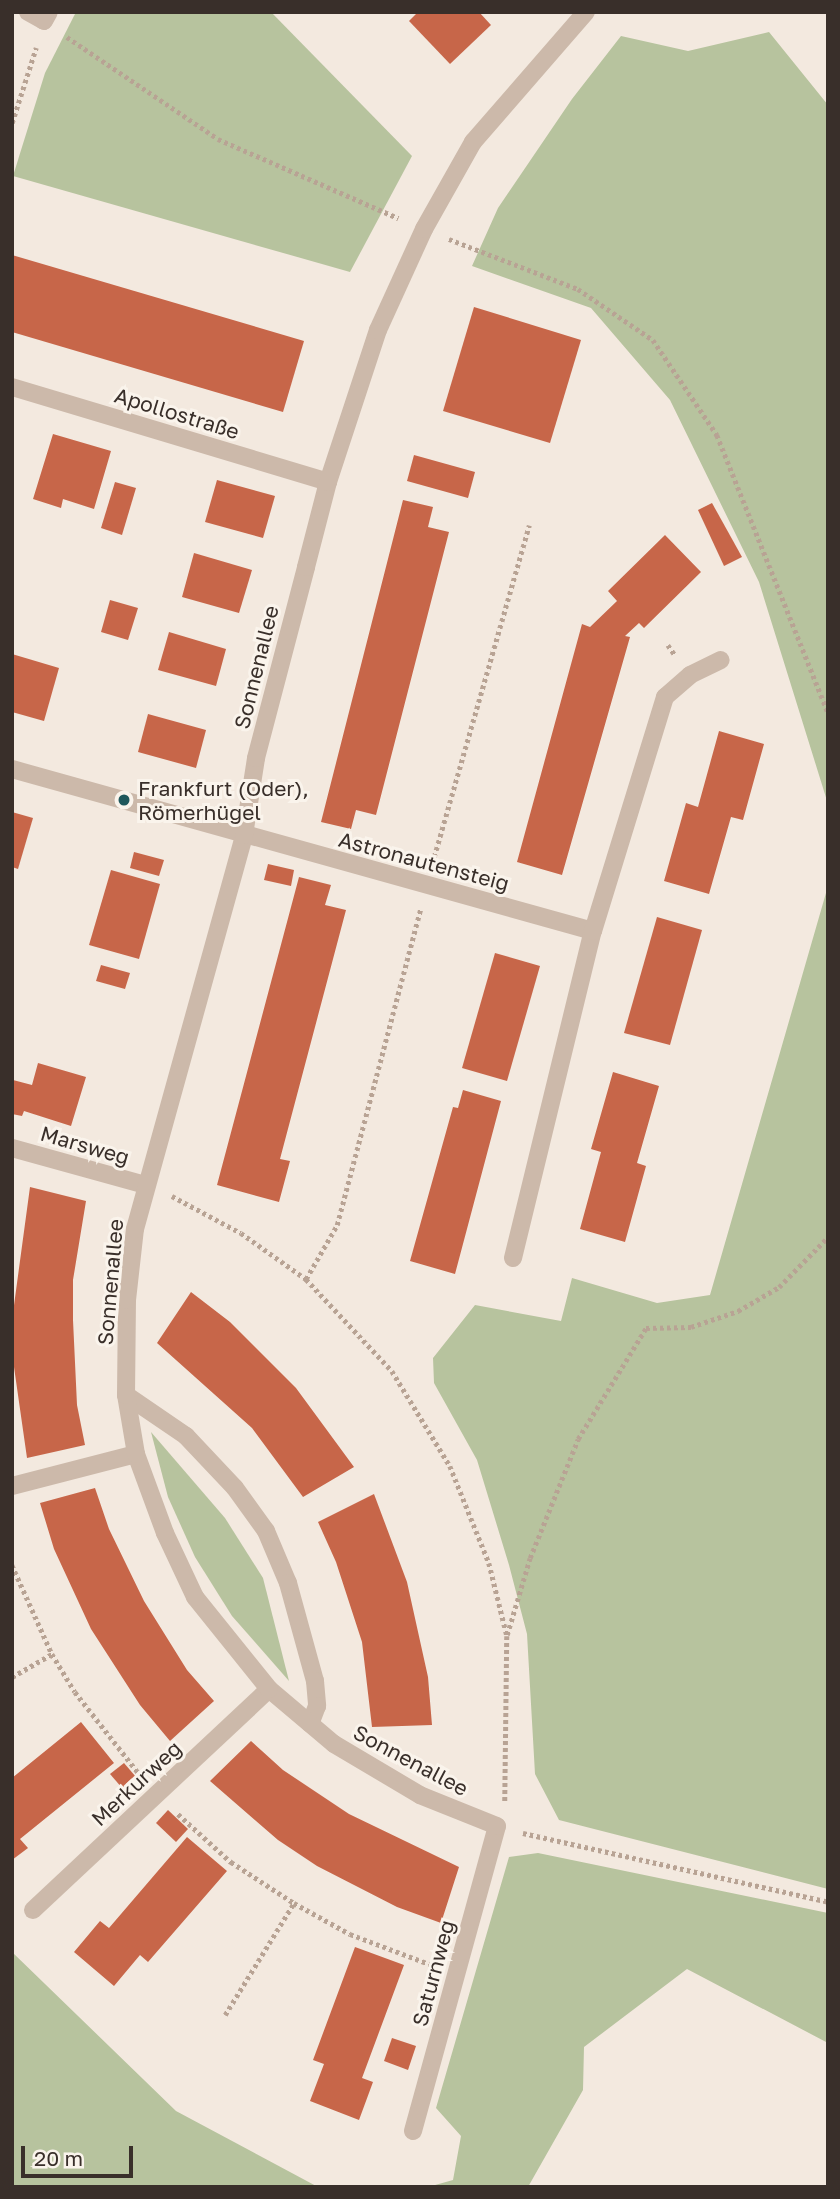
<!DOCTYPE html>
<meta charset="utf-8">
<style>
body{margin:0}
#map{position:relative;width:840px;height:2199px;overflow:hidden;background:#f3e9df;font-family:"Golos Text",sans-serif}
div>[style]{position:absolute}
.green>*{inset:0;background:#b7c39e}
.building>*{inset:0;background:#c76649}
.path>*{height:4.5px;margin-top:-2.25px;transform-origin:0;background:repeating-linear-gradient(90deg,#b8a394 0 3.5px,transparent 0 7px)}
.street>*{height:18px;margin:-9px;padding:0 9px;transform-origin:9px;border-radius:9px;background:#ccb9aa}
.dots>*{width:19px;height:19px;translate:-50% -50%;box-sizing:border-box;border:4px solid #faf4ec;border-radius:50%}
span{translate:-50% -50%;white-space:nowrap;text-align:center;line-height:1.15;-webkit-text-stroke:6px #faf4ec;paint-order:stroke}
.street-label{font-size:21px;color:#392f2a}
.poi-label{font-size:21px;color:#392f2a}
.left{translate:0 -50%;text-align:left}
.frame{position:absolute;inset:0;border:14px solid #392f2a;pointer-events:none}
.scale{position:absolute;left:21px;top:2146px;width:112px;height:32px;box-sizing:border-box;border:4px solid #392f2a;border-top:0;padding-left:9px;font-size:21px;line-height:24px;white-space:nowrap;color:#392f2a;-webkit-text-stroke:5px #faf4ec;paint-order:stroke}
</style>
<div id="map">
<div class="green">
<i style="clip-path:polygon(76px 12px,271px 12px,412px 156px,350px 272px,13px 176px,45px 73px)"></i>
<i style="clip-path:polygon(769px 32px,828px 105px,828px 804px,759px 582px,670px 400px,591px 308px,472px 266px,498px 208px,572px 99px,621px 36px,688px 51px)"></i>
<i style="clip-path:polygon(828px 886px,828px 1889px,559px 1820px,535px 1774px,527px 1634px,509px 1565px,477px 1460px,434px 1383px,433px 1358px,475px 1305px,561px 1321px,572px 1278px,657px 1303px,710px 1295px)"></i>
<i style="clip-path:polygon(151px 1432px,225px 1518px,263px 1578px,289px 1681px,232px 1616px,195px 1557px,168px 1497px)"></i>
<i style="clip-path:polygon(538px 1853px,828px 1913px,828px 2043px,687px 1969px,584px 2047px,583px 2090px,528px 2187px,428px 2187px,453px 2180px,461px 2136px,436px 2108px,509px 1857px)"></i>
<i style="clip-path:polygon(12px 1952px,176px 2111px,318px 2187px,12px 2187px)"></i>
</div>
<div class="building">
<i style="clip-path:polygon(418px 12px,479px 12px,491px 25px,450px 64px,409px 21px)"></i>
<i style="clip-path:polygon(12px 255px,304px 341px,283px 412px,12px 332px)"></i>
<i style="clip-path:polygon(474px 307px,581px 340px,550px 443px,443px 411px)"></i>
<i style="clip-path:polygon(53px 434px,111px 451px,94px 509px,63px 499px,61px 508px,33px 499px)"></i>
<i style="clip-path:polygon(414px 455px,475px 472px,468px 498px,407px 481px)"></i>
<i style="clip-path:polygon(217px 480px,275px 496px,263px 538px,205px 522px)"></i>
<i style="clip-path:polygon(115px 482px,136px 488px,122px 535px,101px 528px)"></i>
<i style="clip-path:polygon(403px 500px,433px 507px,428px 527px,449px 532px,376px 815px,356px 810px,351px 829px,321px 822px)"></i>
<i style="clip-path:polygon(712px 503px,742px 557px,724px 566px,698px 510px)"></i>
<i style="clip-path:polygon(665px 535px,701px 572px,644px 628px,639px 623px,625px 636px,630px 637px,562px 875px,517px 862px,582px 624px,590px 627px,617px 601px,608px 591px)"></i>
<i style="clip-path:polygon(194px 553px,252px 570px,239px 613px,182px 597px)"></i>
<i style="clip-path:polygon(110px 600px,138px 608px,128px 640px,101px 632px)"></i>
<i style="clip-path:polygon(169px 632px,226px 649px,216px 686px,158px 670px)"></i>
<i style="clip-path:polygon(12px 654px,59px 668px,44px 721px,12px 712px)"></i>
<i style="clip-path:polygon(148px 714px,206px 730px,196px 768px,138px 752px)"></i>
<i style="clip-path:polygon(719px 731px,764px 744px,743px 820px,731px 817px,709px 894px,664px 881px,686px 803px,698px 807px)"></i>
<i style="clip-path:polygon(12px 812px,33px 818px,18px 869px,12px 867px)"></i>
<i style="clip-path:polygon(134px 852px,164px 860px,159px 876px,130px 868px)"></i>
<i style="clip-path:polygon(268px 864px,294px 870px,291px 886px,264px 880px)"></i>
<i style="clip-path:polygon(111px 870px,160px 884px,139px 959px,89px 945px)"></i>
<i style="clip-path:polygon(299px 877px,331px 885px,325px 905px,346px 910px,280px 1159px,290px 1161px,279px 1202px,217px 1185px)"></i>
<i style="clip-path:polygon(657px 917px,702px 930px,670px 1045px,624px 1033px)"></i>
<i style="clip-path:polygon(495px 953px,540px 966px,507px 1081px,462px 1068px)"></i>
<i style="clip-path:polygon(101px 965px,130px 973px,125px 989px,96px 981px)"></i>
<i style="clip-path:polygon(38px 1063px,86px 1077px,71px 1126px,24px 1111px,22px 1116px,12px 1114px,13px 1080px,32px 1085px)"></i>
<i style="clip-path:polygon(613px 1072px,659px 1086px,637px 1163px,646px 1166px,625px 1242px,580px 1229px,601px 1152px,591px 1149px)"></i>
<i style="clip-path:polygon(463px 1090px,501px 1101px,455px 1274px,410px 1261px,453px 1107px,458px 1108px)"></i>
<i style="clip-path:polygon(30px 1187px,86px 1201px,73px 1280px,73px 1320px,77px 1405px,85px 1445px,27px 1458px,14px 1367px,12px 1320px)"></i>
<i style="clip-path:polygon(191px 1292px,230px 1322px,296px 1388px,354px 1467px,303px 1497px,252px 1428px,157px 1343px)"></i>
<i style="clip-path:polygon(95px 1488px,109px 1529px,144px 1601px,187px 1670px,214px 1701px,170px 1741px,140px 1705px,91px 1629px,54px 1549px,40px 1503px)"></i>
<i style="clip-path:polygon(374px 1494px,407px 1582px,428px 1677px,432px 1725px,372px 1727px,362px 1642px,336px 1562px,318px 1522px)"></i>
<i style="clip-path:polygon(81px 1722px,114px 1763px,20px 1839px,28px 1848px,12px 1860px,12px 1778px)"></i>
<i style="clip-path:polygon(251px 1741px,283px 1770px,349px 1814px,459px 1867px,441px 1923px,397px 1907px,317px 1866px,278px 1840px,210px 1781px)"></i>
<i style="clip-path:polygon(124px 1763px,142px 1784px,129px 1796px,110px 1774px)"></i>
<i style="clip-path:polygon(168px 1810px,188px 1829px,176px 1842px,156px 1823px)"></i>
<i style="clip-path:polygon(187px 1837px,227px 1871px,148px 1962px,140px 1955px,114px 1986px,74px 1952px,100px 1921px,109px 1928px)"></i>
<i style="clip-path:polygon(355px 1947px,404px 1965px,362px 2078px,373px 2082px,359px 2120px,310px 2101px,324px 2064px,313px 2060px)"></i>
<i style="clip-path:polygon(392px 2038px,416px 2046px,408px 2070px,384px 2061px)"></i>
</div>
<div class="path">
<i style="left:67px;top:37px;width:182px;rotate:34deg"></i>
<i style="left:218px;top:139px;width:197px;rotate:23.7deg"></i>
<i style="left:12px;top:123px;width:79px;rotate:-72.3deg"></i>
<i style="left:449px;top:239px;width:138px;rotate:21.2deg"></i>
<i style="left:578px;top:289px;width:91px;rotate:34.2deg"></i>
<i style="left:653px;top:340px;width:115px;rotate:56deg"></i>
<i style="left:717px;top:435px;width:298px;rotate:68.2deg"></i>
<i style="left:668px;top:645px;width:12px;rotate:55deg"></i>
<i style="left:434px;top:857px;width:345px;rotate:-74deg"></i>
<i style="left:172px;top:1196px;width:78px;rotate:28.2deg"></i>
<i style="left:241px;top:1233px;width:80px;rotate:35.3deg"></i>
<i style="left:306px;top:1279px;width:126px;rotate:46.9deg"></i>
<i style="left:392px;top:1371px;width:111px;rotate:58.6deg"></i>
<i style="left:450px;top:1466px;width:105px;rotate:68.1deg"></i>
<i style="left:489px;top:1563px;width:75px;rotate:76.1deg"></i>
<i style="left:507px;top:1636px;width:165px;rotate:90.7deg"></i>
<i style="left:306px;top:1279px;width:62px;rotate:-60.1deg"></i>
<i style="left:337px;top:1225px;width:326px;rotate:-75.2deg"></i>
<i style="left:12px;top:1565px;width:98px;rotate:65.8deg"></i>
<i style="left:52px;top:1654px;width:44px;rotate:58.8deg"></i>
<i style="left:75px;top:1692px;width:105px;rotate:51.9deg"></i>
<i style="left:507px;top:1635px;width:80px;rotate:-73.4deg"></i>
<i style="left:530px;top:1558px;width:128px;rotate:-68deg"></i>
<i style="left:578px;top:1439px;width:130px;rotate:-58.5deg"></i>
<i style="left:646px;top:1328px;width:45px;rotate:-1.3deg"></i>
<i style="left:691px;top:1327px;width:50px;rotate:-18.8deg"></i>
<i style="left:738px;top:1311px;width:48px;rotate:-30.3deg"></i>
<i style="left:779px;top:1287px;width:70px;rotate:-45.6deg"></i>
<i style="left:12px;top:1677px;width:46px;rotate:-29.9deg"></i>
<i style="left:178px;top:1814px;width:72px;rotate:42.2deg"></i>
<i style="left:231px;top:1862px;width:75px;rotate:33.1deg"></i>
<i style="left:294px;top:1903px;width:64px;rotate:29deg"></i>
<i style="left:350px;top:1934px;width:88px;rotate:20.7deg"></i>
<i style="left:523px;top:1833px;width:313px;rotate:12.7deg"></i>
<i style="left:225px;top:2015px;width:132px;rotate:-58.4deg"></i>
</div>
<div class="street">
<i style="left:28px;top:12px;width:18px;rotate:29deg"></i>
<i style="left:44px;top:21px;width:10px;rotate:-61deg"></i>
<i style="left:12px;top:387px;width:330px;rotate:16.7deg"></i>
<i style="left:12px;top:769px;width:603px;rotate:15.58deg"></i>
<i style="left:12px;top:1148px;width:138px;rotate:15.5deg"></i>
<i style="left:513px;top:1258px;width:337px;rotate:-76.3deg"></i>
<i style="left:593px;top:931px;width:245px;rotate:-72.9deg"></i>
<i style="left:665px;top:697px;width:33px;rotate:-41deg"></i>
<i style="left:690px;top:675px;width:34px;rotate:-26deg"></i>
<i style="left:126px;top:1395px;width:73px;rotate:34.3deg"></i>
<i style="left:186px;top:1436px;width:71px;rotate:46.7deg"></i>
<i style="left:235px;top:1488px;width:53px;rotate:54.2deg"></i>
<i style="left:266px;top:1531px;width:56px;rotate:67.1deg"></i>
<i style="left:288px;top:1583px;width:102px;rotate:74.6deg"></i>
<i style="left:315px;top:1681px;width:25px;rotate:85deg"></i>
<i style="left:317px;top:1706px;width:19px;rotate:111deg"></i>
<i style="left:12px;top:1486px;width:128px;rotate:-14.5deg"></i>
<i style="left:33px;top:1910px;width:323px;rotate:-43.1deg"></i>
<i style="left:413px;top:2131px;width:316px;rotate:-74.6deg"></i>
<i style="left:497px;top:1826px;width:83px;rotate:-158.1deg"></i>
<i style="left:420px;top:1795px;width:100px;rotate:-149.3deg"></i>
<i style="left:334px;top:1744px;width:85px;rotate:-139.8deg"></i>
<i style="left:269px;top:1689px;width:118px;rotate:-128.8deg"></i>
<i style="left:195px;top:1597px;width:71px;rotate:-115.1deg"></i>
<i style="left:165px;top:1533px;width:84px;rotate:-110.2deg"></i>
<i style="left:136px;top:1454px;width:60px;rotate:-99.6deg"></i>
<i style="left:126px;top:1395px;width:95px;rotate:-89.4deg"></i>
<i style="left:127px;top:1300px;width:71px;rotate:-83.6deg"></i>
<i style="left:135px;top:1229px;width:409px;rotate:-74.5deg"></i>
<i style="left:244px;top:835px;width:78px;rotate:-81.1deg"></i>
<i style="left:256px;top:758px;width:197px;rotate:-75.3deg"></i>
<i style="left:306px;top:567px;width:88px;rotate:-75.5deg"></i>
<i style="left:328px;top:482px;width:160px;rotate:-71.8deg"></i>
<i style="left:378px;top:330px;width:111px;rotate:-65.5deg"></i>
<i style="left:424px;top:229px;width:100px;rotate:-60.6deg"></i>
<i style="left:473px;top:142px;width:172px;rotate:-49deg"></i>
</div>
<div class="dots">
<i style="left:124px;top:800px;background:#1f585c"></i>
</div>
<div class="street-label">
<span style="left:177px;top:413px;rotate:17deg">Apollostraße</span>
<span style="left:256px;top:667px;rotate:-76deg">Sonnenallee</span>
<span style="left:424px;top:861px;rotate:15deg">Astronautensteig</span>
<span style="left:85px;top:1145px;rotate:16deg">Marsweg</span>
<span style="left:110px;top:1282px;rotate:-85deg">Sonnenallee</span>
<span style="left:411px;top:1760px;rotate:28deg">Sonnenallee</span>
<span style="left:136px;top:1783px;rotate:-43deg">Merkurweg</span>
<span style="left:433px;top:1973px;rotate:-75deg">Saturnweg</span>
</div>
<div class="poi-label">
<span class="left" style="left:138px;top:800px">Frankfurt (Oder),<br>Römerhügel</span>
</div>
<div class="frame"></div>
<div class="scale">20 m</div>
</div>
